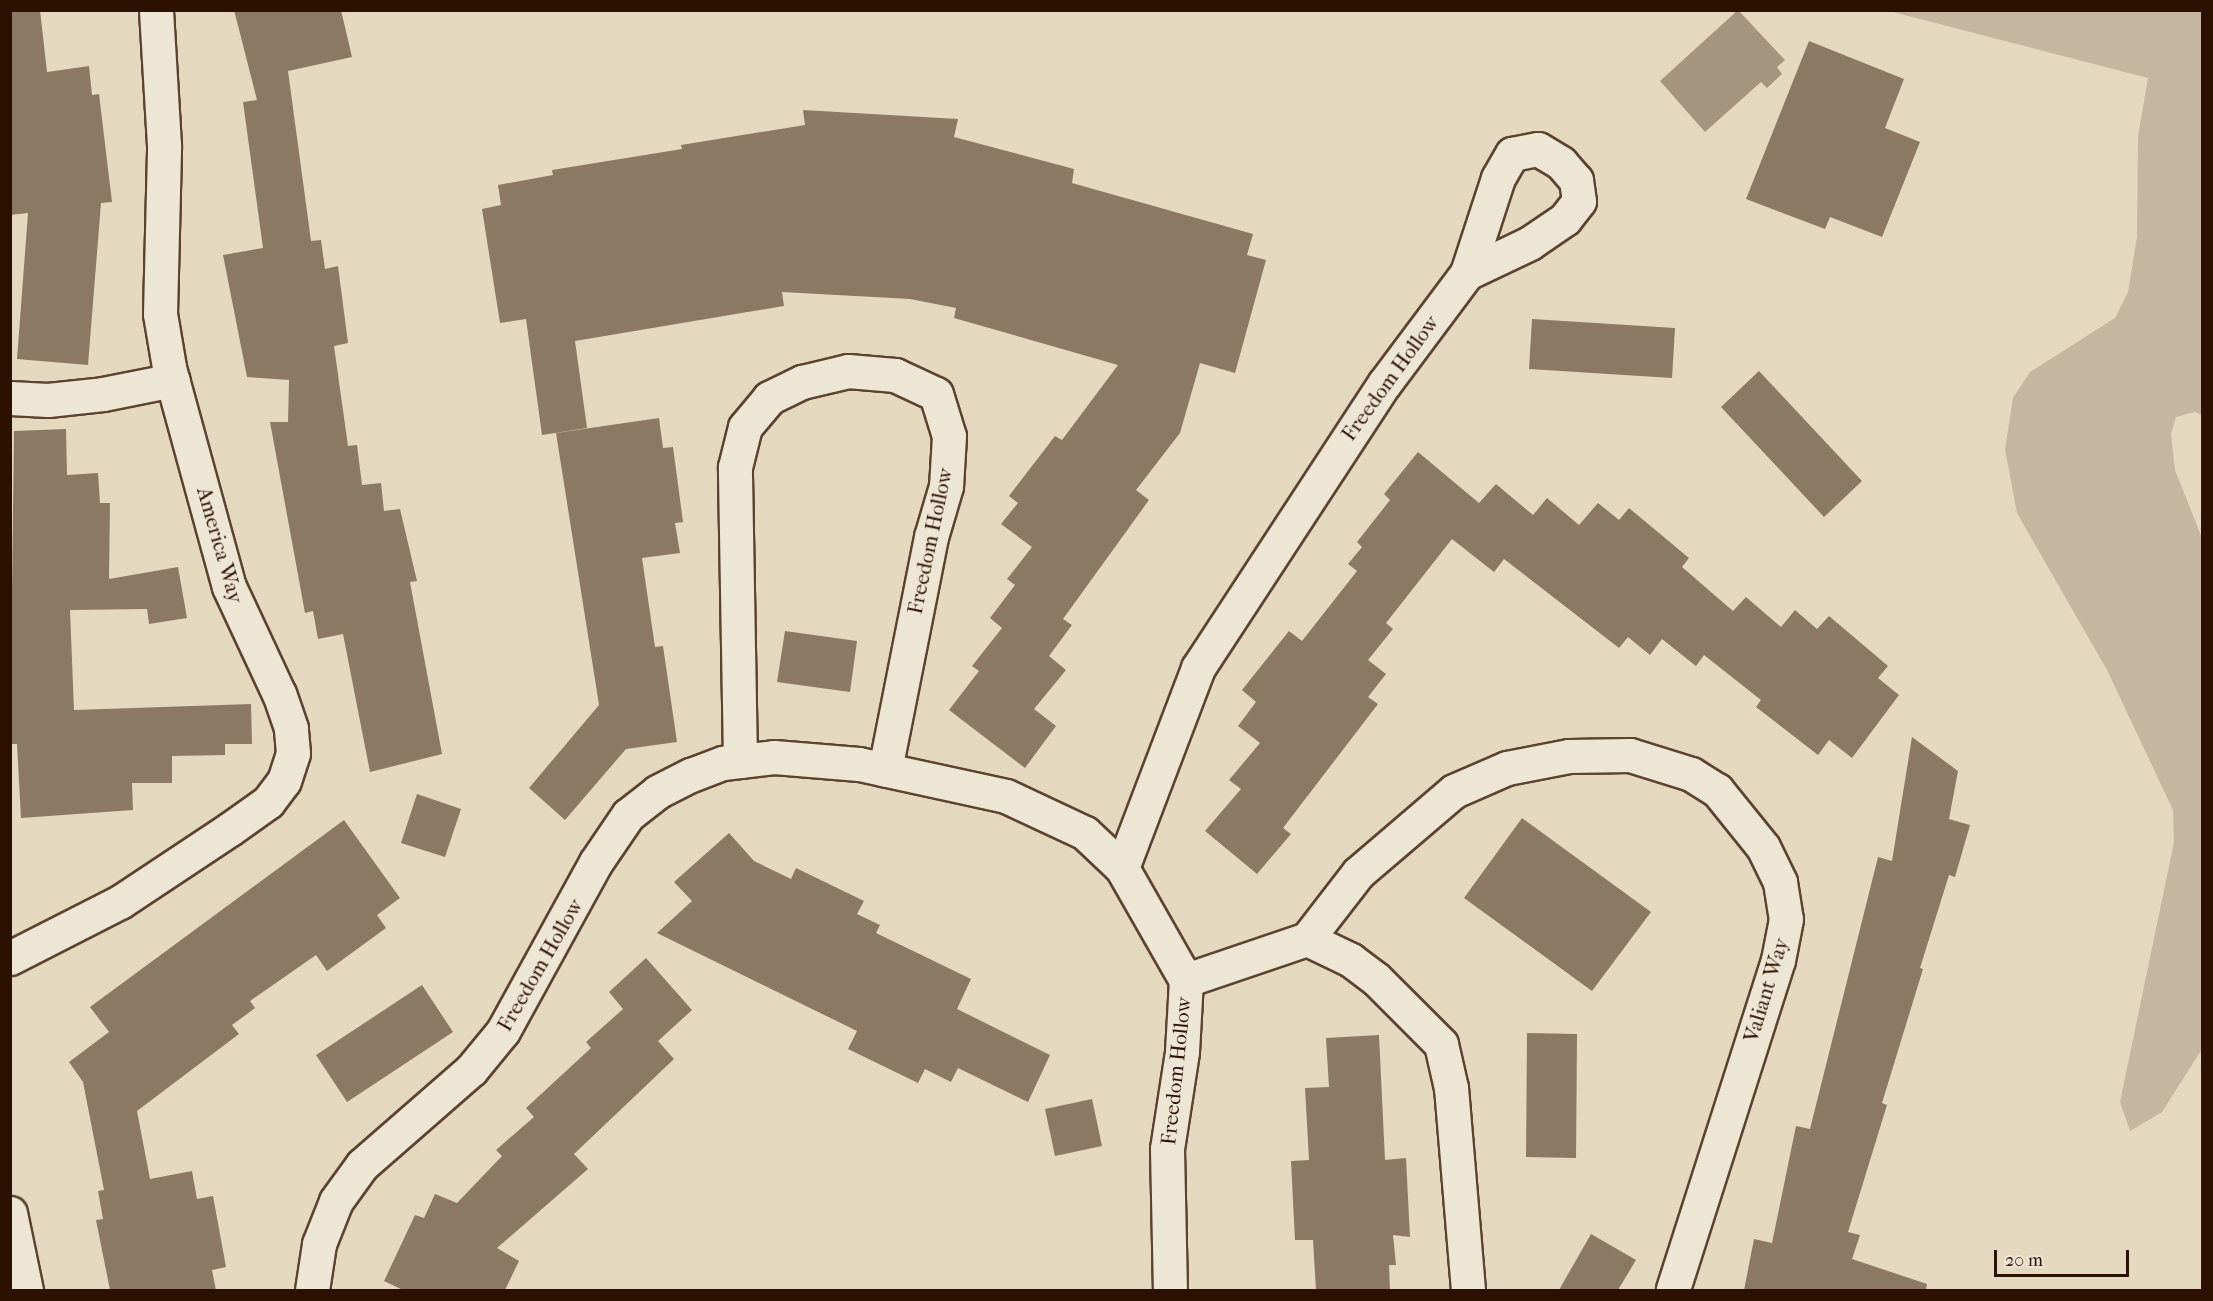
<!DOCTYPE html>
<style>
body{margin:0}
#map{position:relative;width:2213px;height:1301px;overflow:hidden;background:#e4d9bf;font-family:"IM FELL French Canon",serif}
div>[style]{position:absolute}
.green>*{inset:0;background:#c5b79f}
.water>*{inset:0;background:#a6957e}
.building>*{inset:0;background:#8c7963}
.roads{filter:drop-shadow(2px 0 #5b4330) drop-shadow(-2px 0 #5b4330) drop-shadow(0 2px #5b4330) drop-shadow(0 -2px #5b4330)}
.minor>*{height:33px;margin:-16.5px;padding:0 16.5px;transform-origin:16.5px;border-radius:16.5px;background:#ede6d5}
span{translate:-50% -50%;white-space:nowrap;text-align:center;line-height:1.15;-webkit-text-stroke:4.5px #ede6d5;paint-order:stroke}
.street-label{font-size:21px;color:#2d1100}
.frame{position:absolute;inset:0;border:12px solid #2d1100;pointer-events:none}
.scale{position:absolute;left:1994px;top:1250px;width:135px;height:27px;box-sizing:border-box;border:3px solid #2d1100;border-top:0;padding-left:8px;font-size:18px;line-height:21px;white-space:nowrap;color:#2d1100;-webkit-text-stroke:4px #ede6d5;paint-order:stroke}
</style>
<div id="map">
<div class="green">
<i style="clip-path:polygon(1889px 11px,2202px 11px,2202px 415px,2195px 412px,2176px 417px,2171px 434px,2175px 470px,2202px 538px,2202px 1049px,2162px 1112px,2130px 1131px,2120px 1102px,2174px 842px,2173px 810px,2107px 670px,2017px 513px,2005px 449px,2013px 398px,2030px 372px,2115px 318px,2128px 292px,2137px 237px,2138px 136px,2148px 78px)"></i>
</div>
<div class="water">
<i style="clip-path:polygon(1738px 10px,1785px 60px,1777px 67px,1782px 74px,1767px 88px,1761px 82px,1705px 132px,1660px 81px)"></i>
</div>
<div class="building">
<i style="clip-path:polygon(10px 10px,40px 10px,47px 72px,89px 66px,92px 95px,99px 94px,112px 202px,101px 203px,88px 365px,17px 359px,28px 213px,10px 215px)"></i>
<i style="clip-path:polygon(234px 10px,341px 10px,352px 57px,288px 71px,311px 241px,321px 240px,325px 269px,338px 266px,348px 343px,334px 346px,348px 446px,357px 445px,362px 485px,381px 483px,384px 511px,400px 509px,417px 581px,410px 582px,442px 754px,370px 772px,343px 634px,318px 639px,313px 611px,305px 613px,270px 422px,288px 422px,289px 380px,247px 377px,223px 255px,263px 248px,243px 102px,257px 100px)"></i>
<i style="clip-path:polygon(1809px 41px,1904px 79px,1885px 128px,1920px 142px,1882px 237px,1830px 217px,1825px 229px,1746px 199px)"></i>
<i style="clip-path:polygon(803px 110px,958px 119px,954px 137px,1074px 169px,1072px 183px,1253px 234px,1247px 255px,1266px 260px,1235px 373px,1200px 363px,1180px 433px,1136px 490px,1149px 500px,1063px 619px,1072px 625px,1049px 656px,1066px 670px,1034px 709px,1056px 726px,1025px 768px,949px 710px,979px 671px,972px 666px,1002px 628px,990px 618px,1015px 585px,1007px 579px,1032px 547px,1001px 524px,1018px 503px,1009px 496px,1055px 436px,1062px 440px,1118px 365px,954px 318px,956px 308px,910px 299px,782px 292px,784px 306px,575px 341px,587px 428px,542px 435px,526px 319px,500px 323px,482px 209px,501px 205px,498px 185px,553px 175px,552px 170px,682px 149px,681px 145px,805px 125px)"></i>
<i style="clip-path:polygon(1532px 319px,1675px 328px,1672px 378px,1529px 369px)"></i>
<i style="clip-path:polygon(1759px 371px,1862px 481px,1824px 517px,1721px 407px)"></i>
<i style="clip-path:polygon(659px 418px,663px 448px,673px 447px,683px 522px,675px 523px,680px 553px,642px 558px,655px 647px,663px 646px,677px 742px,626px 749px,565px 820px,529px 788px,599px 705px,556px 433px)"></i>
<i style="clip-path:polygon(66px 429px,67px 475px,98px 473px,100px 503px,110px 503px,109px 579px,178px 567px,187px 618px,149px 624px,147px 609px,70px 610px,74px 710px,251px 704px,252px 744px,225px 744px,225px 755px,172px 756px,172px 783px,132px 783px,133px 810px,21px 818px,17px 744px,10px 744px,14px 431px)"></i>
<i style="clip-path:polygon(1418px 452px,1479px 503px,1496px 484px,1533px 515px,1547px 498px,1579px 525px,1598px 503px,1619px 520px,1629px 508px,1689px 558px,1682px 567px,1733px 611px,1746px 597px,1781px 627px,1795px 610px,1817px 629px,1829px 616px,1888px 666px,1878px 678px,1899px 695px,1852px 758px,1829px 740px,1818px 755px,1756px 707px,1761px 700px,1704px 655px,1696px 666px,1662px 639px,1650px 655px,1628px 637px,1619px 648px,1504px 559px,1494px 572px,1452px 539px,1386px 623px,1393px 629px,1368px 660px,1386px 674px,1368px 697px,1378px 704px,1283px 828px,1291px 834px,1257px 874px,1205px 831px,1241px 789px,1229px 780px,1260px 743px,1238px 726px,1256px 702px,1242px 690px,1289px 631px,1302px 641px,1357px 571px,1348px 564px,1362px 547px,1357px 542px,1390px 500px,1384px 494px)"></i>
<i style="clip-path:polygon(785px 631px,857px 641px,850px 692px,777px 682px)"></i>
<i style="clip-path:polygon(1912px 737px,1958px 771px,1949px 819px,1970px 825px,1955px 877px,1949px 875px,1920px 968px,1923px 969px,1882px 1103px,1887px 1105px,1848px 1232px,1860px 1235px,1852px 1259px,1927px 1284px,1926px 1290px,1744px 1290px,1754px 1239px,1772px 1243px,1796px 1126px,1810px 1129px,1878px 857px,1892px 861px)"></i>
<i style="clip-path:polygon(417px 794px,461px 809px,445px 857px,401px 843px)"></i>
<i style="clip-path:polygon(1522px 818px,1651px 912px,1592px 991px,1464px 898px)"></i>
<i style="clip-path:polygon(344px 820px,400px 898px,377px 915px,386px 928px,327px 971px,316px 955px,250px 1001px,255px 1008px,232px 1025px,239px 1034px,137px 1111px,150px 1179px,192px 1171px,197px 1199px,213px 1196px,226px 1267px,212px 1270px,216px 1290px,110px 1290px,96px 1220px,103px 1219px,98px 1191px,104px 1190px,83px 1082px,69px 1062px,109px 1032px,90px 1007px)"></i>
<i style="clip-path:polygon(729px 833px,754px 861px,791px 879px,796px 868px,864px 901px,857px 914px,880px 925px,876px 933px,971px 979px,957px 1009px,1050px 1055px,1028px 1102px,958px 1068px,951px 1082px,925px 1069px,918px 1083px,848px 1049px,857px 1031px,657px 933px,692px 901px,674px 882px)"></i>
<i style="clip-path:polygon(646px 958px,692px 1010px,658px 1041px,674px 1059px,574px 1154px,588px 1169px,497px 1248px,519px 1261px,505px 1290px,403px 1290px,384px 1281px,415px 1215px,424px 1218px,435px 1194px,457px 1203px,502px 1156px,496px 1150px,534px 1117px,526px 1108px,591px 1048px,586px 1042px,623px 1009px,609px 992px)"></i>
<i style="clip-path:polygon(422px 985px,453px 1032px,347px 1102px,316px 1055px)"></i>
<i style="clip-path:polygon(1527px 1033px,1577px 1034px,1576px 1158px,1526px 1157px)"></i>
<i style="clip-path:polygon(1379px 1035px,1385px 1160px,1406px 1158px,1410px 1237px,1393px 1235px,1396px 1265px,1389px 1265px,1390px 1290px,1316px 1290px,1313px 1240px,1295px 1240px,1291px 1161px,1309px 1160px,1305px 1088px,1329px 1087px,1326px 1038px)"></i>
<i style="clip-path:polygon(1092px 1099px,1102px 1146px,1055px 1156px,1045px 1109px)"></i>
<i style="clip-path:polygon(1591px 1234px,1636px 1260px,1618px 1290px,1559px 1290px)"></i>
</div>
<div class="roads">
<div class="minor">
<i style="left:10px;top:398px;width:38px;rotate:3deg"></i>
<i style="left:48px;top:400px;width:55px;rotate:-6.2deg"></i>
<i style="left:103px;top:394px;width:71px;rotate:-11.3deg"></i>
<i style="left:740px;top:761px;width:294px;rotate:-91deg"></i>
<i style="left:735px;top:467px;width:41px;rotate:-76deg"></i>
<i style="left:745px;top:427px;width:38px;rotate:-50deg"></i>
<i style="left:769px;top:398px;width:37px;rotate:-26deg"></i>
<i style="left:802px;top:382px;width:47px;rotate:-13.4deg"></i>
<i style="left:848px;top:371px;width:47px;rotate:4.9deg"></i>
<i style="left:895px;top:375px;width:45px;rotate:24.9deg"></i>
<i style="left:936px;top:394px;width:44px;rotate:72.8deg"></i>
<i style="left:949px;top:436px;width:50px;rotate:93.4deg"></i>
<i style="left:946px;top:486px;width:53px;rotate:106.4deg"></i>
<i style="left:931px;top:537px;width:237px;rotate:101.2deg"></i>
<i style="left:1122px;top:868px;width:214px;rotate:-69.2deg"></i>
<i style="left:1198px;top:668px;width:339px;rotate:-56.8deg"></i>
<i style="left:1384px;top:384px;width:139px;rotate:-53.2deg"></i>
<i style="left:1467px;top:273px;width:100px;rotate:-71.9deg"></i>
<i style="left:1498px;top:178px;width:28px;rotate:-60deg"></i>
<i style="left:1512px;top:154px;width:26px;rotate:-11deg"></i>
<i style="left:1538px;top:149px;width:27px;rotate:31deg"></i>
<i style="left:1561px;top:163px;width:23px;rotate:49deg"></i>
<i style="left:1576px;top:180px;width:21px;rotate:82deg"></i>
<i style="left:1579px;top:201px;width:23px;rotate:128deg"></i>
<i style="left:1565px;top:219px;width:42px;rotate:145.6deg"></i>
<i style="left:1530px;top:243px;width:70px;rotate:154.5deg"></i>
<i style="left:10px;top:958px;width:123px;rotate:-27deg"></i>
<i style="left:120px;top:902px;width:132px;rotate:-33.6deg"></i>
<i style="left:230px;top:829px;width:47px;rotate:-35.4deg"></i>
<i style="left:268px;top:802px;width:26px;rotate:-53deg"></i>
<i style="left:284px;top:781px;width:29px;rotate:-72deg"></i>
<i style="left:293px;top:753px;width:25px;rotate:-95deg"></i>
<i style="left:291px;top:728px;width:36px;rotate:-109deg"></i>
<i style="left:279px;top:694px;width:118px;rotate:-115deg"></i>
<i style="left:229px;top:587px;width:228px;rotate:-105.3deg"></i>
<i style="left:169px;top:367px;width:54px;rotate:-99.6deg"></i>
<i style="left:160px;top:314px;width:169px;rotate:-88.6deg"></i>
<i style="left:164px;top:145px;width:135px;rotate:-93.4deg"></i>
<i style="left:1186px;top:980px;width:128px;rotate:-18.7deg"></i>
<i style="left:10px;top:1213px;width:79px;rotate:78.3deg"></i>
<i style="left:312px;top:1290px;width:47px;rotate:-81.3deg"></i>
<i style="left:319px;top:1244px;width:46px;rotate:-68.4deg"></i>
<i style="left:336px;top:1201px;width:44px;rotate:-54.2deg"></i>
<i style="left:362px;top:1165px;width:145px;rotate:-41.1deg"></i>
<i style="left:471px;top:1070px;width:50px;rotate:-50.6deg"></i>
<i style="left:503px;top:1031px;width:193px;rotate:-61.2deg"></i>
<i style="left:596px;top:862px;width:57px;rotate:-55.8deg"></i>
<i style="left:628px;top:815px;width:37px;rotate:-38deg"></i>
<i style="left:657px;top:792px;width:38px;rotate:-27deg"></i>
<i style="left:691px;top:775px;width:34px;rotate:-21deg"></i>
<i style="left:723px;top:763px;width:51px;rotate:-6.7deg"></i>
<i style="left:774px;top:757px;width:85px;rotate:4.7deg"></i>
<i style="left:859px;top:764px;width:150px;rotate:12.3deg"></i>
<i style="left:1006px;top:796px;width:87px;rotate:25.1deg"></i>
<i style="left:1085px;top:833px;width:51px;rotate:43.4deg"></i>
<i style="left:1122px;top:868px;width:129px;rotate:60.3deg"></i>
<i style="left:1186px;top:980px;width:72px;rotate:93.2deg"></i>
<i style="left:1182px;top:1052px;width:98px;rotate:98.8deg"></i>
<i style="left:1167px;top:1149px;width:141px;rotate:88.8deg"></i>
<i style="left:1468px;top:1290px;width:203px;rotate:-94.8deg"></i>
<i style="left:1451px;top:1088px;width:45px;rotate:-102.8deg"></i>
<i style="left:1441px;top:1044px;width:92px;rotate:-135deg"></i>
<i style="left:1376px;top:979px;width:31px;rotate:-143deg"></i>
<i style="left:1351px;top:960px;width:49px;rotate:-154.5deg"></i>
<i style="left:1307px;top:939px;width:83px;rotate:-52.3deg"></i>
<i style="left:1358px;top:873px;width:126px;rotate:-40.5deg"></i>
<i style="left:1454px;top:791px;width:58px;rotate:-23.5deg"></i>
<i style="left:1507px;top:768px;width:63px;rotate:-11deg"></i>
<i style="left:1569px;top:756px;width:61px;rotate:-0.9deg"></i>
<i style="left:1630px;top:755px;width:64px;rotate:17.3deg"></i>
<i style="left:1691px;top:774px;width:31px;rotate:32deg"></i>
<i style="left:1717px;top:790px;width:73px;rotate:51.1deg"></i>
<i style="left:1763px;top:847px;width:39px;rotate:64deg"></i>
<i style="left:1780px;top:882px;width:37px;rotate:81deg"></i>
<i style="left:1786px;top:919px;width:42px;rotate:101deg"></i>
<i style="left:1778px;top:960px;width:346px;rotate:107.7deg"></i>
</div>
</div>
<div class="street-label">
<span style="left:1390px;top:378px;rotate:-54deg">Freedom Hollow</span>
<span style="left:930px;top:541px;rotate:-78deg">Freedom Hollow</span>
<span style="left:220px;top:545px;rotate:74deg">America Way</span>
<span style="left:540px;top:965px;rotate:-60deg">Freedom Hollow</span>
<span style="left:1766px;top:990px;rotate:-73deg">Valiant Way</span>
<span style="left:1176px;top:1071px;rotate:-84deg">Freedom Hollow</span>
</div>
<div class="frame"></div>
<div class="scale">20 m</div>
</div>
